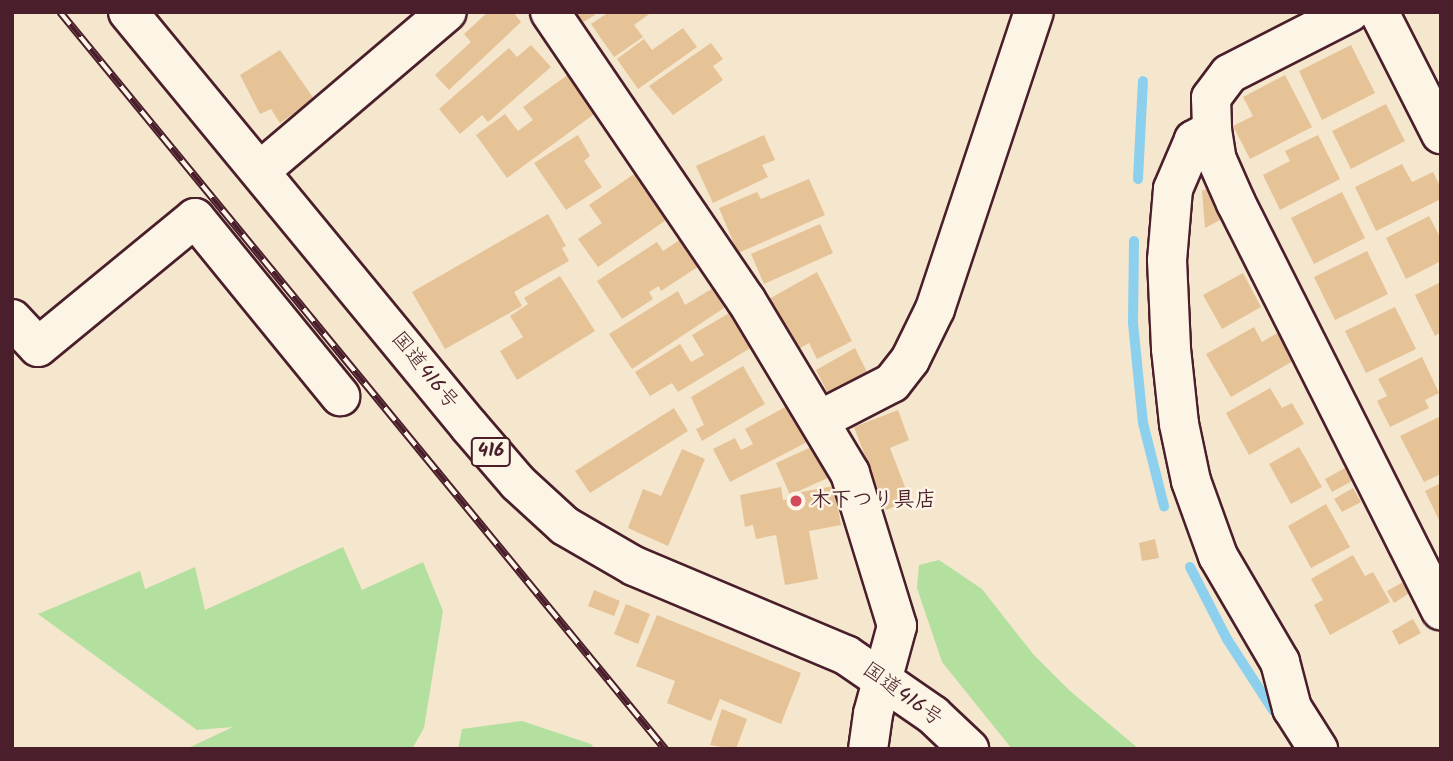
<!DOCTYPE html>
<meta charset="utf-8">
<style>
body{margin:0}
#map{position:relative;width:1453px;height:761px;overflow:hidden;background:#f5e6ce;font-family:Kalam,"Klee One",sans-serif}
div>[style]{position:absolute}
.green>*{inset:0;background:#b4e09f}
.stream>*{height:10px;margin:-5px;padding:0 5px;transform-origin:5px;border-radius:5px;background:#8cd0ee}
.building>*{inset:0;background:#e6c297}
.roads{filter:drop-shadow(2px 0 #4a1f2b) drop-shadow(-2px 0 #4a1f2b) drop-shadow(0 2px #4a1f2b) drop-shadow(0 -2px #4a1f2b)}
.minor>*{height:38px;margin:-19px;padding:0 19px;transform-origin:19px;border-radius:19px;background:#fcf5e5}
.highway>*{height:38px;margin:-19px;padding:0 19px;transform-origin:19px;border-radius:19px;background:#fcf5e5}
.rail>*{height:8px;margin-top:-4px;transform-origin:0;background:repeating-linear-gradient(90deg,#fcf5e5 0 16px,#4a1f2b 0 32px);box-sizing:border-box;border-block:2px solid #4a1f2b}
.dots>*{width:19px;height:19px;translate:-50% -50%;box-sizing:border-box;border:4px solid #fcf5e5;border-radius:50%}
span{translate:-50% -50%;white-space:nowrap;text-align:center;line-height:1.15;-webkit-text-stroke:5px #fcf5e5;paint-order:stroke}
.shield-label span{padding:2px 5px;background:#fcf5e5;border:2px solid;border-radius:5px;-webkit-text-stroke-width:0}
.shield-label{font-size:19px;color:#4a1f2b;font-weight:700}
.street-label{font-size:21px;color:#4a1f2b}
.poi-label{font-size:21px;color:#4a1f2b;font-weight:700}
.left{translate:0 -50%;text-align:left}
.frame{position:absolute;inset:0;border:14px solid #4a1f2b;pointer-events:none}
</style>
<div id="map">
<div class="green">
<i style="clip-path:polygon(343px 547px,362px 590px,423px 562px,443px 611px,424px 728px,412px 749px,186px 749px,233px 727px,197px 730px,38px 614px,140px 571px,145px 589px,195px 567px,205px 610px)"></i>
<i style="clip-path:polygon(939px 560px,982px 589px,1033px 654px,1070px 691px,1139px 749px,1012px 749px,942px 662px,917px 588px,919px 565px)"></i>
<i style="clip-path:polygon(522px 721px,591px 744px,595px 749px,458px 749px,462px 729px)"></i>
</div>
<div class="stream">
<i style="left:1138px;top:179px;width:98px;rotate:-87.1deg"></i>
<i style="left:1134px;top:241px;width:82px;rotate:90.7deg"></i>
<i style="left:1133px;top:323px;width:100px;rotate:84.3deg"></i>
<i style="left:1143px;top:423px;width:86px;rotate:75.8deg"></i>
<i style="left:1190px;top:567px;width:81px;rotate:62.8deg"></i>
<i style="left:1227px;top:639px;width:85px;rotate:57.1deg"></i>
</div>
<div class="building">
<i style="clip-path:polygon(488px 12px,513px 12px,521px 22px,449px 90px,435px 75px,471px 42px,464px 34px)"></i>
<i style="clip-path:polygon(573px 12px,593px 12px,595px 15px,580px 24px)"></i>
<i style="clip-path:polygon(609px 12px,652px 12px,634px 25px,643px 37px,614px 57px,591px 24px)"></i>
<i style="clip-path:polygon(683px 28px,697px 47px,638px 89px,617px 59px,644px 39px,652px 50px)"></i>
<i style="clip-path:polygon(711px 43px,723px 59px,713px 66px,723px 80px,673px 115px,649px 86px)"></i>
<i style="clip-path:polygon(531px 45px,551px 67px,488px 122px,482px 115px,460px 134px,439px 109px,509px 48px,517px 57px)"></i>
<i style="clip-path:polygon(1351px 45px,1375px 93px,1322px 120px,1299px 71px)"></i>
<i style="clip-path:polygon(280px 50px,314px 99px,280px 123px,271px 109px,260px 114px,240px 75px)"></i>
<i style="clip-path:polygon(569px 74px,597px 112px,507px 178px,476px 135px,505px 114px,518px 131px,533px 120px,523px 107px)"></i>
<i style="clip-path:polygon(1285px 75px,1312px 127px,1250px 159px,1233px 126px,1253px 116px,1243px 97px)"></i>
<i style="clip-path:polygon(1386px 104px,1405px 141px,1351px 169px,1332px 131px)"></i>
<i style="clip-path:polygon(578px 135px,590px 156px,584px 161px,602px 187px,566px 210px,534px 163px)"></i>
<i style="clip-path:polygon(764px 135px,775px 160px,762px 165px,768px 177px,713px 203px,696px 166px)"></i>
<i style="clip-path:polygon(1318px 135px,1340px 179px,1280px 210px,1263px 175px,1290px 161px,1285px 151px)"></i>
<i style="clip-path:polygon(1402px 164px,1412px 182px,1433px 172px,1441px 188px,1441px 199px,1376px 231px,1355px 187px)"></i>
<i style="clip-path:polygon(637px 172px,669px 218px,598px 267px,578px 239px,602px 223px,589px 205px)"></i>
<i style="clip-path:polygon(809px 179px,825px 215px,738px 253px,719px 208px,757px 192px,761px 199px)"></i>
<i style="clip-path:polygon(1206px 189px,1222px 219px,1205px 228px,1202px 191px)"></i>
<i style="clip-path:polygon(1342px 192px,1365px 238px,1314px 264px,1291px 218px)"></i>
<i style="clip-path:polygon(548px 214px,566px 246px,562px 248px,569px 261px,514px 292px,522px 306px,445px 349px,412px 292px)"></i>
<i style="clip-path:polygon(1429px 216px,1441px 239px,1441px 261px,1406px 279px,1386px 238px)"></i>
<i style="clip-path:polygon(820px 224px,833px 253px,764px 284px,751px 254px)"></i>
<i style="clip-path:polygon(681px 239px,699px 266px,661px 291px,659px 286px,649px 292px,653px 299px,622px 319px,597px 281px,657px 242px,663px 251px)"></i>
<i style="clip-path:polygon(1367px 251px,1388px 294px,1335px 320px,1314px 277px)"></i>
<i style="clip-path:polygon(817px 272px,852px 341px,817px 359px,809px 343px,797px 350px,769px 299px)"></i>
<i style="clip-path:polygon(1243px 273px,1261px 307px,1222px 329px,1203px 295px)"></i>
<i style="clip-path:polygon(560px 276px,595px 331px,517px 380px,500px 351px,523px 337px,510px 316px,528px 304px,524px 298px)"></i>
<i style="clip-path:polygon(1441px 282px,1441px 332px,1435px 336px,1415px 295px)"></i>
<i style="clip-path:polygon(713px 288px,724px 308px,632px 369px,609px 334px,678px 291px,685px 305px)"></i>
<i style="clip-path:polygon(1395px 307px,1416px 349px,1366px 373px,1345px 331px)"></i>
<i style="clip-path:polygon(731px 312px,752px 347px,678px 392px,672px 383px,650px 396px,635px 372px,680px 344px,691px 362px,704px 355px,692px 335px)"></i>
<i style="clip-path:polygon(1254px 327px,1262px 342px,1277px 333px,1293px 361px,1231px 397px,1206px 354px)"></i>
<i style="clip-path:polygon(855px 348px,870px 378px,831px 399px,816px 370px)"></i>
<i style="clip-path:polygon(1422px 357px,1439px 393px,1425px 400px,1429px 408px,1390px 427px,1377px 401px,1387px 396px,1378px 379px)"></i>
<i style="clip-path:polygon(743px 366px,765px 404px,702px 441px,696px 429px,704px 425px,691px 397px)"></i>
<i style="clip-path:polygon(1270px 388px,1282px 408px,1292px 403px,1304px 424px,1249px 455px,1226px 413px)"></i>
<i style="clip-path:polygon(787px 406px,807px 442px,730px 482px,713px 449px,735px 438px,741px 450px,753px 444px,745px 429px)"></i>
<i style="clip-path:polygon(674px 408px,688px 431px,590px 493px,575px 471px)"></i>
<i style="clip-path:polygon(898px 410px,909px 440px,890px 448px,905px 487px,905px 502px,886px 510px,854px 427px)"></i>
<i style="clip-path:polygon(1441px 416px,1441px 474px,1424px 482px,1400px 436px)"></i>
<i style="clip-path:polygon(818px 444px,832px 476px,790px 495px,776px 463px)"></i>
<i style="clip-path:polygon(1299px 447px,1322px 487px,1291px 504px,1269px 464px)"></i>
<i style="clip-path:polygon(682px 449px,705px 459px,668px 546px,628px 528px,643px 489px,661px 496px)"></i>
<i style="clip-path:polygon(1345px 468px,1352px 481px,1332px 492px,1325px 479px)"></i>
<i style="clip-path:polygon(1441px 483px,1441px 524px,1425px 491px)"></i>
<i style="clip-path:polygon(834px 486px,841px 525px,809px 531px,818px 579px,785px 585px,776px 535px,756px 539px,753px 525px,745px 527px,740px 495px,781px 487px,783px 500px,802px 496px,801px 492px)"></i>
<i style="clip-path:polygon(1353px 488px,1361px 502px,1342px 512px,1334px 499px)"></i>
<i style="clip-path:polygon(1326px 504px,1350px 547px,1311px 568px,1288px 526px)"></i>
<i style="clip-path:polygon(1155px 539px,1159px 558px,1142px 561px,1139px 543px)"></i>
<i style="clip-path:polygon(1353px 555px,1365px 576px,1373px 572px,1390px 602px,1330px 635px,1314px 605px,1323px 600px,1311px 579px)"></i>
<i style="clip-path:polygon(1405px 581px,1411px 592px,1394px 603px,1387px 591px)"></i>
<i style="clip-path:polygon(594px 590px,620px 601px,614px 616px,588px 606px)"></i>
<i style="clip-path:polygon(626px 604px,650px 614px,638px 644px,614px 634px)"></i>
<i style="clip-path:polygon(657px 615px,801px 673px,781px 724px,720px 699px,711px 721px,667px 703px,675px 681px,636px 666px)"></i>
<i style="clip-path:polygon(1413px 619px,1421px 633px,1399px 645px,1392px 631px)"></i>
<i style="clip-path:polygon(722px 709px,747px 719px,736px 749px,710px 745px)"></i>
</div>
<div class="roads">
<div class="minor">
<i style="left:550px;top:12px;width:348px;rotate:55.8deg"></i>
<i style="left:746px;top:300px;width:202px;rotate:59deg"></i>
<i style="left:850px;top:473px;width:160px;rotate:72.9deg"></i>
<i style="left:897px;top:626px;width:91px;rotate:105.3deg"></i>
<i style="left:873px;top:714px;width:35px;rotate:98deg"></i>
<i style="left:1350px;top:12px;width:136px;rotate:152.9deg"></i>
<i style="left:1229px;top:74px;width:30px;rotate:127deg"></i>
<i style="left:1211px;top:98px;width:32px;rotate:88deg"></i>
<i style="left:1212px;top:130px;width:30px;rotate:81deg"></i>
<i style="left:1217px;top:160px;width:47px;rotate:66.2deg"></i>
<i style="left:1236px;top:203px;width:456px;rotate:63.3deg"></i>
<i style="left:1379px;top:12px;width:137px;rotate:63.1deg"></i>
<i style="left:1212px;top:130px;width:21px;rotate:151deg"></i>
<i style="left:1194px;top:140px;width:53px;rotate:113.2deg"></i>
<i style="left:1173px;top:189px;width:71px;rotate:94.8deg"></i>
<i style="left:1167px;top:260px;width:89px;rotate:87.4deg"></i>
<i style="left:1171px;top:349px;width:75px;rotate:83.9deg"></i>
<i style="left:1179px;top:424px;width:58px;rotate:78.1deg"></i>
<i style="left:1191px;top:481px;width:80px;rotate:70.2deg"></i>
<i style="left:1218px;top:556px;width:123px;rotate:59.7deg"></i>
<i style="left:1280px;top:662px;width:48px;rotate:75.4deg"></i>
<i style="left:1292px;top:708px;width:49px;rotate:57.6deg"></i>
<i style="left:260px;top:171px;width:245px;rotate:-40.4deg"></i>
<i style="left:12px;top:319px;width:38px;rotate:47deg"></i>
<i style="left:38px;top:347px;width:203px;rotate:-39.4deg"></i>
<i style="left:195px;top:218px;width:230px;rotate:50.8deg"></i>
<i style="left:820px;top:420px;width:81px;rotate:-27.2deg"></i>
<i style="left:892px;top:383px;width:29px;rotate:-52deg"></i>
<i style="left:910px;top:360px;width:57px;rotate:-63.9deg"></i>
<i style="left:935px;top:309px;width:313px;rotate:-71.6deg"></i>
</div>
<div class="highway">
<i style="left:128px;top:12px;width:536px;rotate:50.52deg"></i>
<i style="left:469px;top:426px;width:75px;rotate:49.3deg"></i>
<i style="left:518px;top:483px;width:64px;rotate:42.5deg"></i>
<i style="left:565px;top:526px;width:80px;rotate:30.1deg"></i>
<i style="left:634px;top:566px;width:230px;rotate:22.8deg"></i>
<i style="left:846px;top:655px;width:106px;rotate:34.6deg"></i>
<i style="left:933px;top:715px;width:50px;rotate:43.4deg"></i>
</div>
</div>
<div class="rail">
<i style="left:60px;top:12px;width:954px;rotate:50.62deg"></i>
</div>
<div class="dots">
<i style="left:796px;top:501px;background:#d1495b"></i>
</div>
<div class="shield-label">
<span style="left:491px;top:452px">416</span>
</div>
<div class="street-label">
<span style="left:424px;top:371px;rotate:51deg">国道416号</span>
<span style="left:902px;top:695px;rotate:36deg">国道416号</span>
</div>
<div class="poi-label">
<span class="left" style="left:810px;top:501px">木下つり具店</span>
</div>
<div class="frame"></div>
</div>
